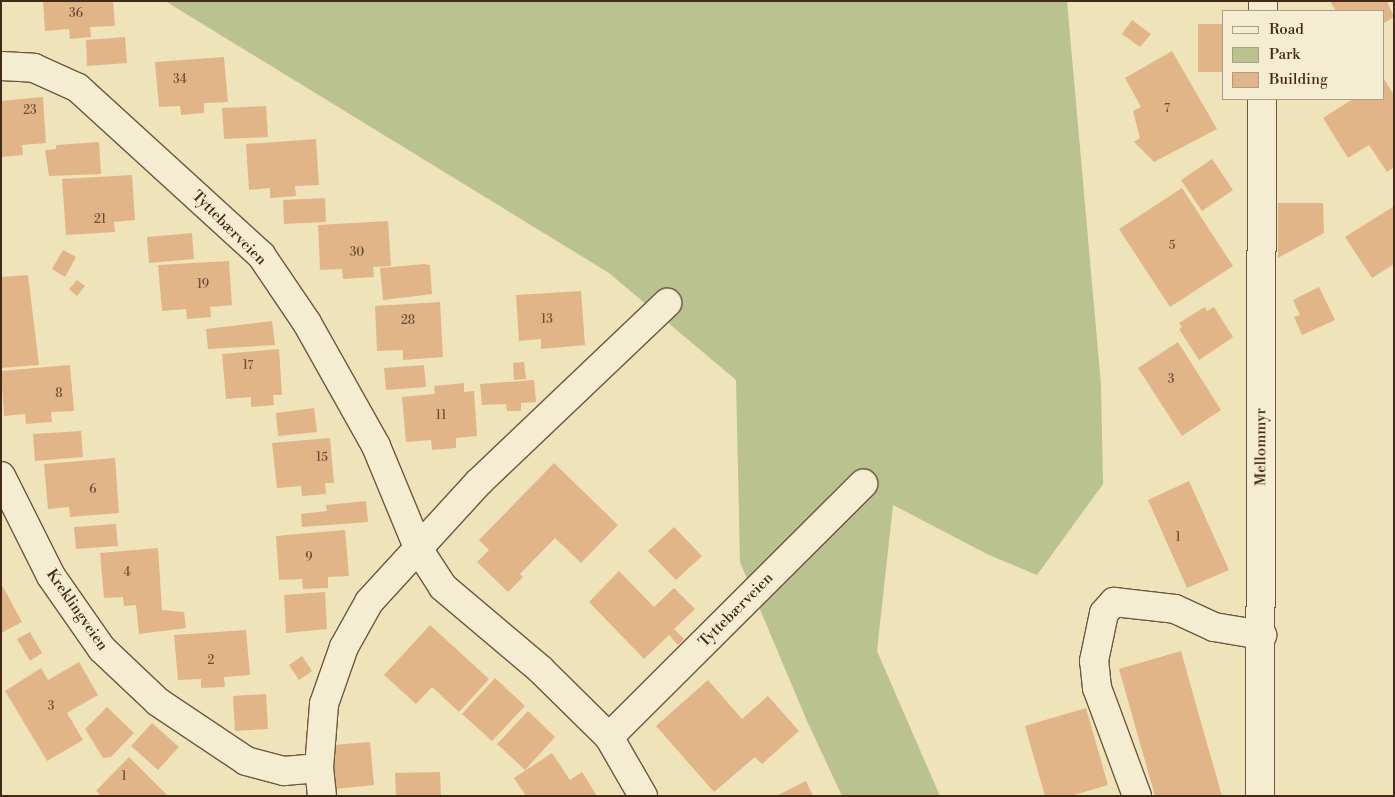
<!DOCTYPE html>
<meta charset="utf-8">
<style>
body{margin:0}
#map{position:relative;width:1395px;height:797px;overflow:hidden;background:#efe3ba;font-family:"Libre Bodoni",serif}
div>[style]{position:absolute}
.green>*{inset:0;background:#bac38f}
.building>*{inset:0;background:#e2b589}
.roads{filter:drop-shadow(1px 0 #6d583f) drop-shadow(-1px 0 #6d583f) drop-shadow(0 1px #6d583f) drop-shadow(0 -1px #6d583f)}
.minor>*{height:28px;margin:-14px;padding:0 14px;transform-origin:14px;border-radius:14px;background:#f5edd2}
span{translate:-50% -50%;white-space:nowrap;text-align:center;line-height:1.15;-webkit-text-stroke:5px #f5edd2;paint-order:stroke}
.number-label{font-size:12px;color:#6a4d33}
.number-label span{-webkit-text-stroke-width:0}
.street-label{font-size:15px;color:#422a16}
.frame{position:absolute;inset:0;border:2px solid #422a16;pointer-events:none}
.legend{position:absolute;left:1222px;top:10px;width:162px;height:90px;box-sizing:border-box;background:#f5edd2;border:1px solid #ad9f87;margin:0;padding:6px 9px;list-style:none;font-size:15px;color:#422a16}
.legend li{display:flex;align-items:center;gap:10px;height:25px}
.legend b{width:25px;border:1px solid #ad9f87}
</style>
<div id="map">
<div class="green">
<i style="clip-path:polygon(165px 1px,1067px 1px,1101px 385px,1103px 484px,1037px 575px,989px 555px,893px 505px,877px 651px,940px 796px,842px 796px,807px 721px,740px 562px,736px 380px,609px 273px)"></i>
</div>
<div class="building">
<i style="clip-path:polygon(43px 1px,113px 1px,115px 26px,90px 27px,91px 37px,70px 39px,69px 29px,45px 31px)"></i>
<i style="clip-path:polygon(1330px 1px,1387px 1px,1394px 17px,1384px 23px,1384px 11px,1336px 11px)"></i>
<i style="clip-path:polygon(1132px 20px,1151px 34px,1140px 47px,1122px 34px)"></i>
<i style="clip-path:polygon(1198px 24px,1224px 24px,1224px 72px,1198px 72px)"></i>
<i style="clip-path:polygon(125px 37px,127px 63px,87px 66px,86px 40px)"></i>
<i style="clip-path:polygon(1172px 51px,1217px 129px,1154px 162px,1134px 142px,1140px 138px,1133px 111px,1141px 107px,1125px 78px)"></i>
<i style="clip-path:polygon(224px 57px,228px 102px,204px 103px,204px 113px,181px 115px,180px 106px,159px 107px,155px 62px)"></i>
<i style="clip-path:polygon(1384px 79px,1394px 95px,1394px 167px,1387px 172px,1369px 145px,1348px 158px,1323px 118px,1353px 99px,1384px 99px)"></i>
<i style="clip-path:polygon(43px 97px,46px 143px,22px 145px,23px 155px,1px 157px,1px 101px)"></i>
<i style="clip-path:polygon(266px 106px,268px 137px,224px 139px,222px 108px)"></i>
<i style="clip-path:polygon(316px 139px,319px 185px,295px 186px,296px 196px,270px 198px,270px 188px,249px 190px,246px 144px)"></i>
<i style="clip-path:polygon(99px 142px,101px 174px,49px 176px,45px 150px,56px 149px,56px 145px)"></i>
<i style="clip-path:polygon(1212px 159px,1233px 190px,1202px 211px,1181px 180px)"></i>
<i style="clip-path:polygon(132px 175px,135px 220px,114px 222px,115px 232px,66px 235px,62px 179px)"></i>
<i style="clip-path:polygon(1182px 188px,1233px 266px,1170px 307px,1119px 229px)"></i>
<i style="clip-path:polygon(325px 198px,326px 222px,284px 224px,283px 200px)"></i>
<i style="clip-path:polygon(1278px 203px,1323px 203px,1324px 233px,1278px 258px)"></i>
<i style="clip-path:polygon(1394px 206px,1394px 264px,1372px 278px,1345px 237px)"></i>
<i style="clip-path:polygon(388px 221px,391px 266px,373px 267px,374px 277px,343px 279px,342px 269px,320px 270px,318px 225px)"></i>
<i style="clip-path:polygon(192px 233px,194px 259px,149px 263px,147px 237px)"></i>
<i style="clip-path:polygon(63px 250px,76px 257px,65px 277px,52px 269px)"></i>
<i style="clip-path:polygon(229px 261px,232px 305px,210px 307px,211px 317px,187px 319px,186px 309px,162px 311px,158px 265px)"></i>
<i style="clip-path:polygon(424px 264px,430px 265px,432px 294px,383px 300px,380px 268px)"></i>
<i style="clip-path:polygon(28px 275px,39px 365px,1px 368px,1px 277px)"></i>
<i style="clip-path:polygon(77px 280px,85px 286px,77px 296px,69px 289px)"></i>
<i style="clip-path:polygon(1319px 287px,1335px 320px,1302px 335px,1294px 317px,1300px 315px,1293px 300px)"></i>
<i style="clip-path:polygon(581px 291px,585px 345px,541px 349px,541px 339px,519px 341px,516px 295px)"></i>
<i style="clip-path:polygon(440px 302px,443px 357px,403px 360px,403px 350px,377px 351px,375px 306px)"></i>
<i style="clip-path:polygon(1205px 307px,1207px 311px,1214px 307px,1233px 337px,1199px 360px,1179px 329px,1182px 327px,1179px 323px)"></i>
<i style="clip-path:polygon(272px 321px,275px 345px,208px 349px,206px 329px)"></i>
<i style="clip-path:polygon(1178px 342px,1221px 410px,1182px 436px,1138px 368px)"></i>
<i style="clip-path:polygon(279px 349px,282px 395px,273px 395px,274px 405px,251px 407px,251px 397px,226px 399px,222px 354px)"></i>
<i style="clip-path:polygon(524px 362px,526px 379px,514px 380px,513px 363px)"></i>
<i style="clip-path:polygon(70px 365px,74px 411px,51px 412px,52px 422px,26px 424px,25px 414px,4px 416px,1px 371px)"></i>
<i style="clip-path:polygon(424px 365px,426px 387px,386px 390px,384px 368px)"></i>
<i style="clip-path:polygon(534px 380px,536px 402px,521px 403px,521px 411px,507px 411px,506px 404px,482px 405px,480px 384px)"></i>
<i style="clip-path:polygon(464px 383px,464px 392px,474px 391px,477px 436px,456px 438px,456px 448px,432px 450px,431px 440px,406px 442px,402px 397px,435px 394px,434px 386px)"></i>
<i style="clip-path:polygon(314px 408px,317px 432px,278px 436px,276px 413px)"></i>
<i style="clip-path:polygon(81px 431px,83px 457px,35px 461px,33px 434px)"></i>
<i style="clip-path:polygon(330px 438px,334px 483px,325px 483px,326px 494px,302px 496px,301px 486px,277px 488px,272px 443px)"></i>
<i style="clip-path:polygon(115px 458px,119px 513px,70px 517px,69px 507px,48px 509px,44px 464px)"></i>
<i style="clip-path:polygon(554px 463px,618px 525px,581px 563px,555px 538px,520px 574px,523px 577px,508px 592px,477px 562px,489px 550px,479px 540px)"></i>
<i style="clip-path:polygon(1189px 481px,1229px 570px,1187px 588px,1148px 500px)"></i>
<i style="clip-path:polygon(366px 501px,368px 522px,302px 527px,301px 514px,327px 511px,326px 505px)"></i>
<i style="clip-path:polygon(116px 524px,118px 546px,76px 549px,74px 527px)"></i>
<i style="clip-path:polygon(674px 527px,702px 556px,676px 580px,648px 551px)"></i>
<i style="clip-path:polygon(345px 530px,349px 576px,328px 577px,328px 588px,303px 589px,302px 579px,279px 580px,276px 536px)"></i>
<i style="clip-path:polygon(158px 548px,162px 610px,184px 612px,186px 628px,139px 634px,136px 605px,124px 606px,123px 597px,104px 598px,100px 553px)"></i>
<i style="clip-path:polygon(619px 571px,654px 607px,674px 588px,695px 609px,674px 629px,684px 639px,678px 645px,669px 635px,644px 659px,589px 602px)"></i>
<i style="clip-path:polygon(3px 587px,22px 622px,1px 633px,1px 588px)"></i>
<i style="clip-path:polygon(325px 592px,327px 629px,286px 633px,284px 595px)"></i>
<i style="clip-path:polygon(430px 625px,489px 679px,459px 712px,432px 687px,416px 704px,384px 675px)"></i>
<i style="clip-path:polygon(246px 630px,250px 675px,224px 677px,225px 687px,201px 688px,201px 679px,178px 680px,174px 635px)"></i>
<i style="clip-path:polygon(30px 632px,42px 653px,30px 661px,17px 639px)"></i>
<i style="clip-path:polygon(1181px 651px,1202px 726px,1222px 796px,1155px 796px,1119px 669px)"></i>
<i style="clip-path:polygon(302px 656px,312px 671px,299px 680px,289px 665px)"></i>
<i style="clip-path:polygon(79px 662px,98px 695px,67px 713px,83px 740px,47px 761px,5px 691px,41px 668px,48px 680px)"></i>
<i style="clip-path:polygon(495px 678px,525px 706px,492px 741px,462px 714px)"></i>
<i style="clip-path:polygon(708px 680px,742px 719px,768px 696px,799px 731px,762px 764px,755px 757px,714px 792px,656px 726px)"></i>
<i style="clip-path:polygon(266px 694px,268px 729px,235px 731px,233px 696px)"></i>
<i style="clip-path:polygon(107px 707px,134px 733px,111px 757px,103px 758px,85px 729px)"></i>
<i style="clip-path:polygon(1086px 708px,1108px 785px,1071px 796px,1045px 796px,1025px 726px)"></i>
<i style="clip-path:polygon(528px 711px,555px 737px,525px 770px,497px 744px)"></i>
<i style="clip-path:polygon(152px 723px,179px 747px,158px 770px,131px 746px)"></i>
<i style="clip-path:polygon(370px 742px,374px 785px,335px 789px,332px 745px)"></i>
<i style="clip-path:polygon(552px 753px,570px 780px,582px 772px,597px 796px,526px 796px,514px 778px)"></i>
<i style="clip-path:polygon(129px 757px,168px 796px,101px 796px,96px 791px)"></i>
<i style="clip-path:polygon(440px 772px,441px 796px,396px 796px,395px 773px)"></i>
<i style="clip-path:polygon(806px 781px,813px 796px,776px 796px)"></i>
</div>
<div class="roads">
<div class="minor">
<i style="left:1263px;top:11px;width:10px;rotate:-90deg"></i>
<i style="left:1px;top:66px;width:33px;rotate:3deg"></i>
<i style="left:34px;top:68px;width:48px;rotate:24.4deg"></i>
<i style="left:78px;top:88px;width:248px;rotate:42.4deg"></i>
<i style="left:261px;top:255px;width:82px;rotate:55.9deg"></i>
<i style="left:307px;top:323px;width:141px;rotate:60.7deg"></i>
<i style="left:376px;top:446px;width:113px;rotate:67.5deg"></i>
<i style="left:419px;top:550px;width:44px;rotate:57deg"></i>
<i style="left:443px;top:587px;width:127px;rotate:40.2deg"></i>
<i style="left:540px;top:669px;width:97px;rotate:44.6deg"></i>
<i style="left:609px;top:737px;width:68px;rotate:60deg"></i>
<i style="left:1px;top:476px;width:112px;rotate:63.4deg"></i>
<i style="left:51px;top:576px;width:89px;rotate:55.1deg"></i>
<i style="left:102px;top:649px;width:77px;rotate:43.4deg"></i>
<i style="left:158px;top:702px;width:106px;rotate:33.8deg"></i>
<i style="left:246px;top:761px;width:39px;rotate:15deg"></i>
<i style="left:284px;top:771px;width:35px;rotate:-5deg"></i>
<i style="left:609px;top:737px;width:359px;rotate:-44.9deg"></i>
<i style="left:322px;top:796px;width:28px;rotate:-96deg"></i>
<i style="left:319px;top:768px;width:64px;rotate:-85.5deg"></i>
<i style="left:324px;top:704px;width:60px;rotate:-70.7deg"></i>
<i style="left:344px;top:647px;width:51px;rotate:-60.9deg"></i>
<i style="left:369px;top:602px;width:163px;rotate:-47.5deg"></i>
<i style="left:479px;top:482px;width:260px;rotate:-43.6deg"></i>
<i style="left:1137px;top:796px;width:115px;rotate:-110.3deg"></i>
<i style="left:1097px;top:688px;width:27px;rotate:-96deg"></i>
<i style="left:1094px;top:661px;width:49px;rotate:-78.2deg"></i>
<i style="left:1104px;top:613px;width:15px;rotate:-48deg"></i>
<i style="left:1114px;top:602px;width:61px;rotate:6.5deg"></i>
<i style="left:1175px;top:609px;width:43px;rotate:24.8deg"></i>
<i style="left:1214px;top:627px;width:49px;rotate:9.5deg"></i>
<i style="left:1260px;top:796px;width:697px;rotate:-89.84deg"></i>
</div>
</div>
<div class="number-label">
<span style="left:76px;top:14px">36</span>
<span style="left:180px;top:80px">34</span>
<span style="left:1167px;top:109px">7</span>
<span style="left:30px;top:111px">23</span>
<span style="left:100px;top:220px">21</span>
<span style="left:1172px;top:246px">5</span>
<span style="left:357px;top:253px">30</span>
<span style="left:203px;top:285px">19</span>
<span style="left:547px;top:320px">13</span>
<span style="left:408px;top:321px">28</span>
<span style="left:248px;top:366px">17</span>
<span style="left:1171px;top:380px">3</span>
<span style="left:59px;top:394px">8</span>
<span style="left:441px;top:416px">11</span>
<span style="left:322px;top:458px">15</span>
<span style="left:93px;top:490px">6</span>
<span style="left:1178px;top:538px">1</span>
<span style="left:309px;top:558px">9</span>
<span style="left:127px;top:573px">4</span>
<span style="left:211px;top:661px">2</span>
<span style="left:51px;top:707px">3</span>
<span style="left:124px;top:777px">1</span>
</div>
<div class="street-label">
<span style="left:229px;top:228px;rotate:45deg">Tyttebærveien</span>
<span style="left:1261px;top:447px;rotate:-90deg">Mellommyr</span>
<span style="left:77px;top:610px;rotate:55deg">Kreklingveien</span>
<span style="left:736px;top:610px;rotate:-45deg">Tyttebærveien</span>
</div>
<div class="frame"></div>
<ul class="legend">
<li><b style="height:6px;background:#f5edd2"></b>Road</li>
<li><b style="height:14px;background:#bac38f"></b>Park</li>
<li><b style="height:14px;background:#e2b589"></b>Building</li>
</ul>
</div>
